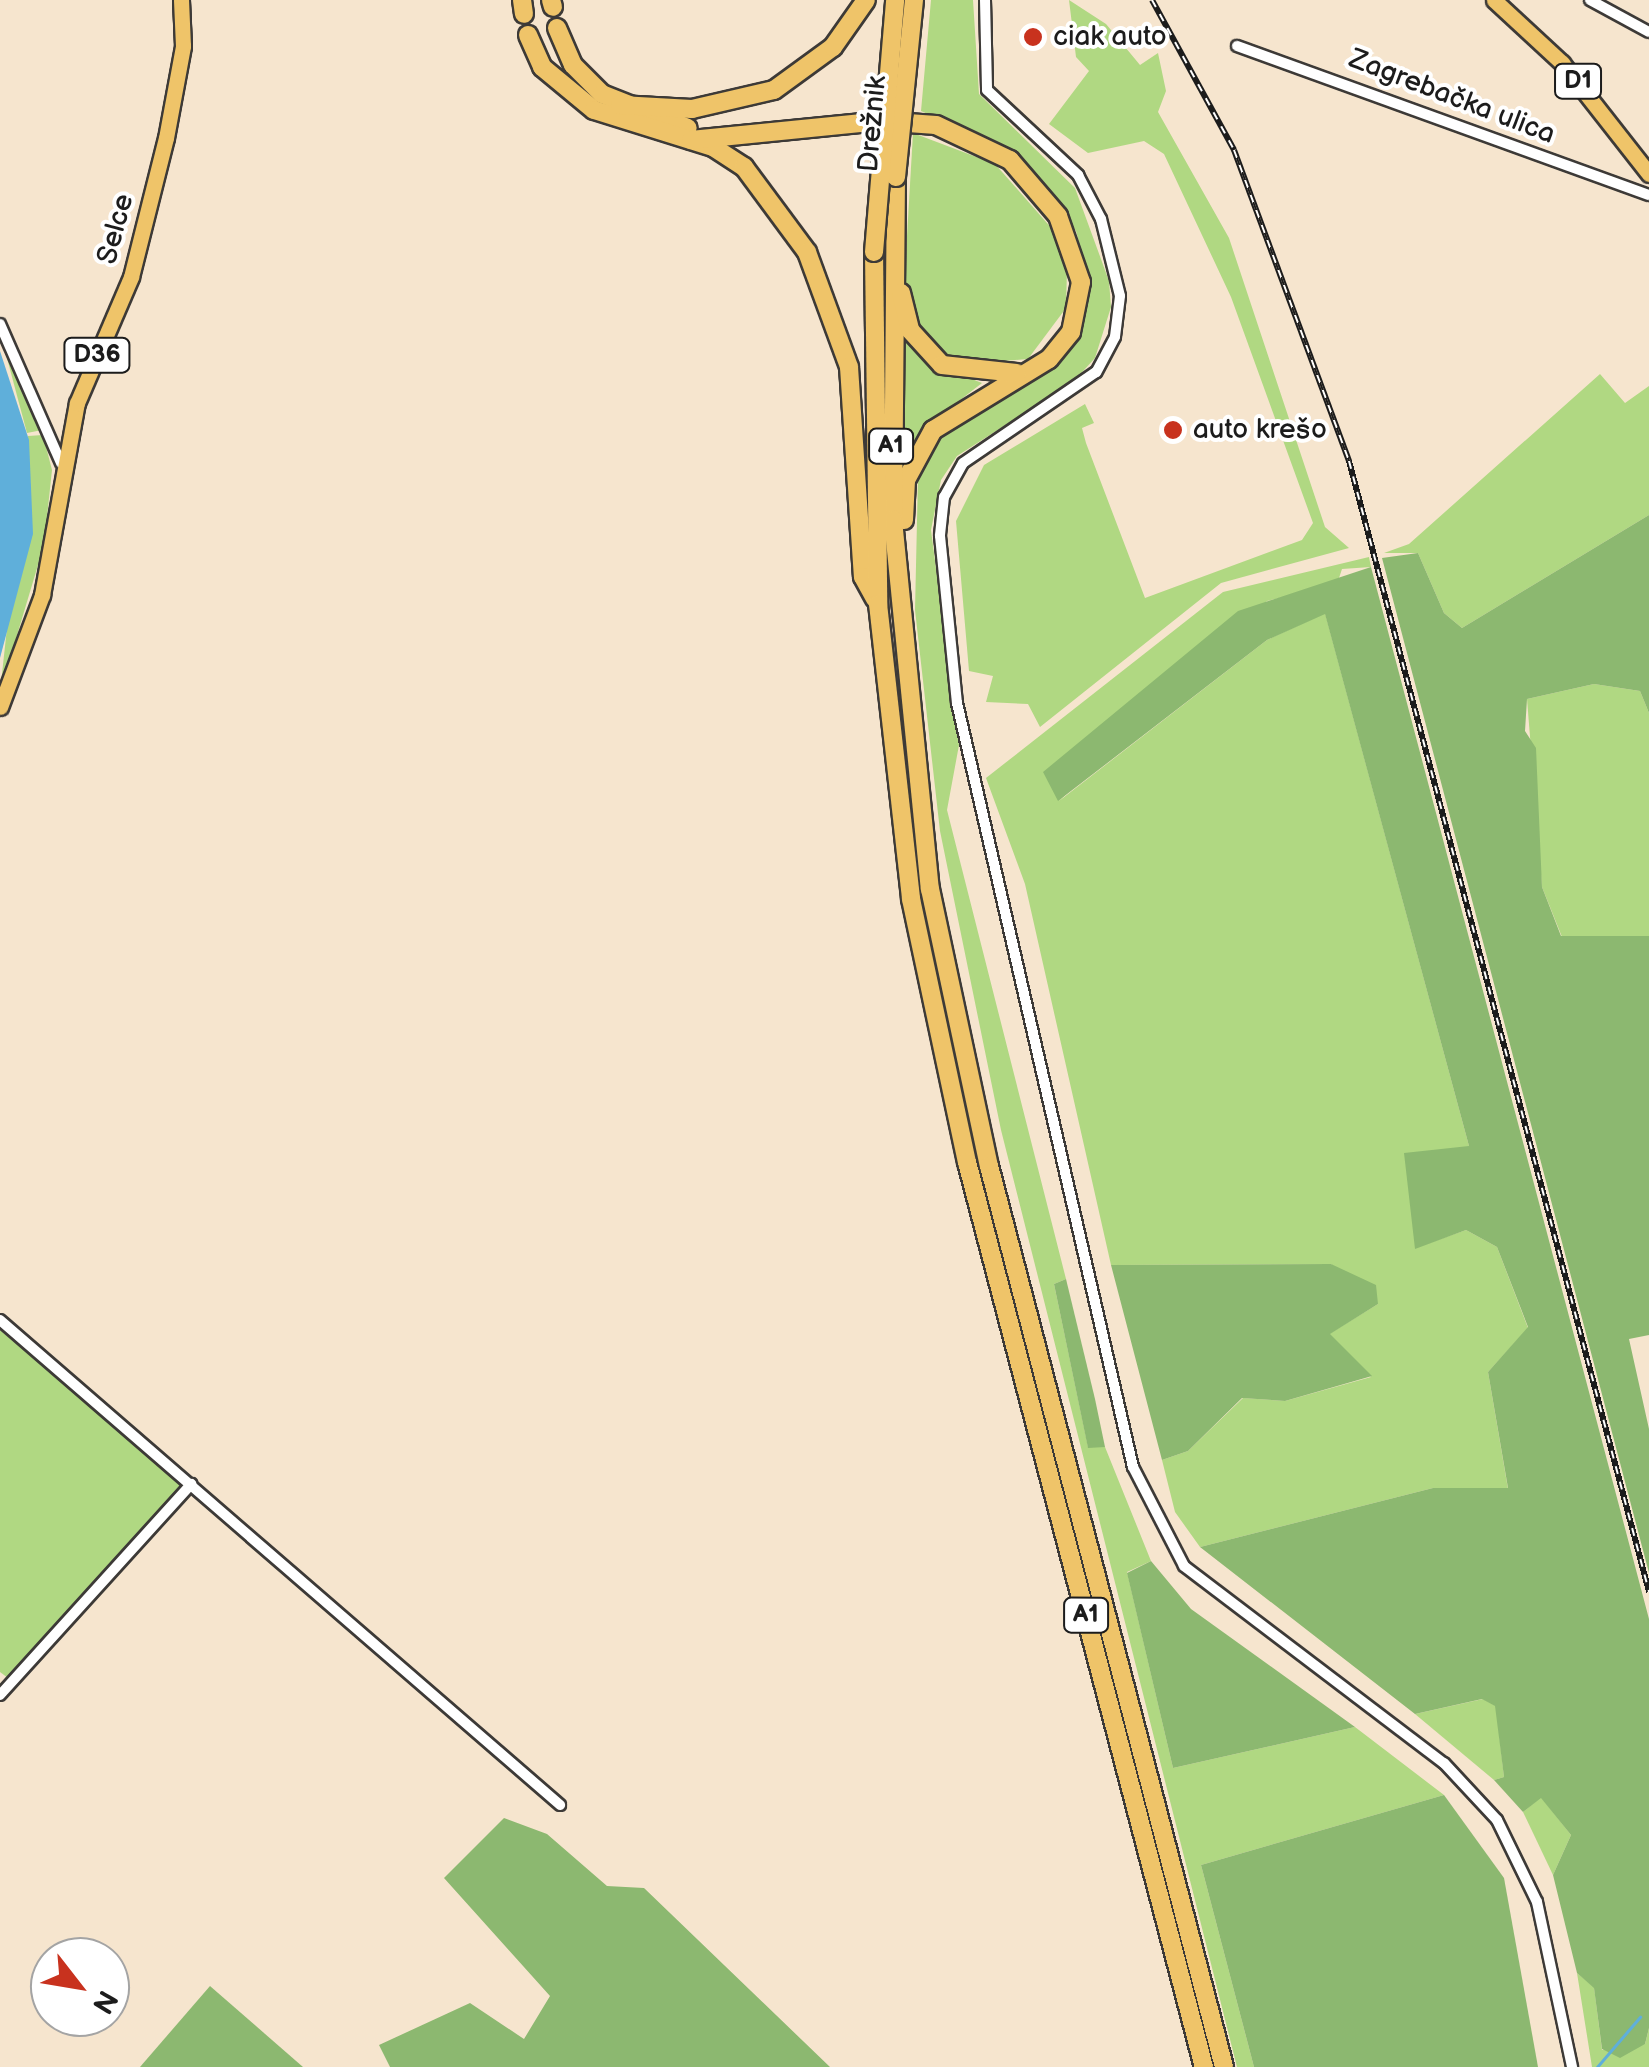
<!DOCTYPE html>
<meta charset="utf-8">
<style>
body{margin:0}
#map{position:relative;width:1649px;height:2067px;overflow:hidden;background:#f6e5ce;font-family:"Balsamiq Sans",sans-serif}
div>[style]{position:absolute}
.green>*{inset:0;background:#b0d882}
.forest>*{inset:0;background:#8cb870}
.water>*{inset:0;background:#5fafda}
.stream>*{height:2.5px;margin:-1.25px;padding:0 1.25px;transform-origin:1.25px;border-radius:1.25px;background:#5fafda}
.roads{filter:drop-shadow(2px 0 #3d3a37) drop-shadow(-2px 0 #3d3a37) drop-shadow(0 2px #3d3a37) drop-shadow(0 -2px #3d3a37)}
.minor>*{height:10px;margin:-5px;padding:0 5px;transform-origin:5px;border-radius:5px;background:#fff}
.primary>*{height:15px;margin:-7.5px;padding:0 7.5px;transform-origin:7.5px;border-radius:7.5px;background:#efc469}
.motorway>*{height:18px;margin:-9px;padding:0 9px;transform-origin:9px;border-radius:9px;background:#efc469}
.rail>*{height:6px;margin-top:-3px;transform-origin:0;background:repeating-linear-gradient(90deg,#fff 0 8px,#1c1c1c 0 16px);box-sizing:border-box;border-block:2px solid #1c1c1c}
.bridges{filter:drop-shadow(2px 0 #3d3a37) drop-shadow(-2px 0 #3d3a37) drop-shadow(0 2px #3d3a37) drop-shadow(0 -2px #3d3a37)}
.motorway-bridge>*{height:18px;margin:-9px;padding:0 9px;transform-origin:9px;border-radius:9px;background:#efc469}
.dots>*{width:28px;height:28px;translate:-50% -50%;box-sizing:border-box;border:5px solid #fff;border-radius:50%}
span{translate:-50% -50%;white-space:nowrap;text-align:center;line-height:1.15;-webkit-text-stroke:8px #fff;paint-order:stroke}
.shield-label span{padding:2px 8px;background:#fff;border:2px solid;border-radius:8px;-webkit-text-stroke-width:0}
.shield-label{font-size:25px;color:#1c1c1c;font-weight:700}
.poi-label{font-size:28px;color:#1c1c1c}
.left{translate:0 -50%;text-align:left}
.street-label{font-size:28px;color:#1c1c1c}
.north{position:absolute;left:30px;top:1937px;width:100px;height:100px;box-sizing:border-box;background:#fff;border:2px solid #a4a4a4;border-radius:50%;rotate:121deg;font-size:28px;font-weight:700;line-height:40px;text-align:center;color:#1c1c1c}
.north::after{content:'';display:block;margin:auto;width:35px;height:45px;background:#c8321e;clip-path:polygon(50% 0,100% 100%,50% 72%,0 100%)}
</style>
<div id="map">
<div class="green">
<i style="clip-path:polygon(931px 0,973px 0,979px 94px,1075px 188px,1109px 281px,1111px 307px,1095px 358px,1074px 381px,957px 456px,941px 480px,931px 530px,959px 745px,947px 810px,1066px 1279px,1054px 1284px,1088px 1447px,1105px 1447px,1151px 1561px,1127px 1572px,1173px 1768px,1355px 1727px,1444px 1795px,1201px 1865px,1254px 2067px,1237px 2067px,1001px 1130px,940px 831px,915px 610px,918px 476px,947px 429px,1068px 354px,1090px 284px,1076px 231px,1023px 158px,921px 111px)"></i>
<i style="clip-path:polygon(1069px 0,1106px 24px,1140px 65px,1158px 53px,1166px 91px,1158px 112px,1229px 238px,1325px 527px,1349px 548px,1221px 583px,1040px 727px,1028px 704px,986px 702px,993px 676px,969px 671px,956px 521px,984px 465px,1085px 404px,1094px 423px,1082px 428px,1086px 443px,1145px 598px,1302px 540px,1313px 523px,1231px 297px,1164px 154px,1144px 141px,1088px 153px,1049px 124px,1089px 71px,1076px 57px)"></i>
<i style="clip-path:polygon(913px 133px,995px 164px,1054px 231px,1067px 269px,1066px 308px,1028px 359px,956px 365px,921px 340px,904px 288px)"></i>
<i style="clip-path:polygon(898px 319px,931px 363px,982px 383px,923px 429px,903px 462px)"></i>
<i style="clip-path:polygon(0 332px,42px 430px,27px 433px)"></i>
<i style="clip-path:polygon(1600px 374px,1625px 403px,1649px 386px,1649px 515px,1462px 628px,1444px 613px,1418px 553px,1384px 553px,1409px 544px)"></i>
<i style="clip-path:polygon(43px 435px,52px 470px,44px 545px,0 692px,28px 436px)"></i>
<i style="clip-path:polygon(1369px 557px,1371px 567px,1342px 569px,1337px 584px,1267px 601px,1059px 801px,1267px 640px,1325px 613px,1469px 1146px,1415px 1248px,1466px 1230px,1497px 1247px,1528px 1328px,1488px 1372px,1508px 1489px,1433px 1488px,1200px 1547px,1175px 1512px,1162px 1460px,1188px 1451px,1243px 1398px,1285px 1401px,1371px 1377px,1329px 1334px,1378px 1304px,1331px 1264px,1111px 1265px,1025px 884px,986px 778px,1223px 592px)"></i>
<i style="clip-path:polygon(1594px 684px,1640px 691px,1649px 713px,1649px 936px,1562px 937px,1542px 887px,1527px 699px)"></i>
<i style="clip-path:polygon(0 1330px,185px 1486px,8px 1678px,0 1672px)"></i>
<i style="clip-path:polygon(1483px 1699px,1496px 1706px,1504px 1777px,1494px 1780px,1415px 1714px)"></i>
<i style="clip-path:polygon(1541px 1797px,1571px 1835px,1553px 1875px,1523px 1812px)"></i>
<i style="clip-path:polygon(1577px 1973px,1594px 1987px,1602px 2050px,1645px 2044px,1649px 2028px,1649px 2067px,1592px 2067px)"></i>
</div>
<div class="forest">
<i style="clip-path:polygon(1649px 515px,1649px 713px,1640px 691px,1594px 684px,1527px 699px,1525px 731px,1536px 748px,1542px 887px,1561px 936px,1649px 936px,1649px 1335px,1629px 1339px,1649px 1429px,1649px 1573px,1382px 558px,1418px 553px,1444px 613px,1462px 628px)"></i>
<i style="clip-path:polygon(1371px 567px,1649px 1619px,1649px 2028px,1645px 2044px,1620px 2058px,1602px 2049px,1594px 1988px,1577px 1973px,1553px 1875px,1571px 1835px,1541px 1798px,1523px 1812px,1494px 1780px,1504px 1777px,1495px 1706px,1482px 1699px,1415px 1714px,1200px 1547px,1433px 1488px,1508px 1488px,1488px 1372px,1528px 1327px,1497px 1247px,1466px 1230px,1415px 1249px,1404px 1153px,1469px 1146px,1325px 614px,1267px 640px,1058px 801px,1043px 772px,1238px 611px)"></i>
<i style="clip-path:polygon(1331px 1264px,1376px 1285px,1378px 1304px,1330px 1334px,1372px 1376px,1285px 1401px,1242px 1398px,1188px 1451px,1162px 1460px,1111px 1265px)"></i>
<i style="clip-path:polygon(1066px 1279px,1095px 1399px,1105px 1447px,1088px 1448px,1054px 1284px)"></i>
<i style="clip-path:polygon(1151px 1561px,1191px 1609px,1355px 1727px,1173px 1768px,1127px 1573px)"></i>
<i style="clip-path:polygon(1444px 1795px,1504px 1878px,1538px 2067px,1254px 2067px,1201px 1865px)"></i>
<i style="clip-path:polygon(504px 1818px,547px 1834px,607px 1886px,644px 1888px,830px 2067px,390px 2067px,379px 2045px,470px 2003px,524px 2039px,550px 1996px,444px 1878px)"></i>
<i style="clip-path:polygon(210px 1986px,303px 2067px,140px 2067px)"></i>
</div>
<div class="water">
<i style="clip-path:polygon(0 351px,29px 440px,33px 534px,0 658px)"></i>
</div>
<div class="stream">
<i style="left:1597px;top:2067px;width:66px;rotate:-49.3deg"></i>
</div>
<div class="roads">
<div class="minor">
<i style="left:985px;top:0;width:90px;rotate:88.7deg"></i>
<i style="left:987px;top:90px;width:125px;rotate:43deg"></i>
<i style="left:1078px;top:175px;width:50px;rotate:62.4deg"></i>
<i style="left:1101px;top:219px;width:79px;rotate:76.1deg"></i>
<i style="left:1120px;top:296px;width:41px;rotate:97deg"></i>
<i style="left:1115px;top:337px;width:40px;rotate:118deg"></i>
<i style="left:1096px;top:372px;width:161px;rotate:145.6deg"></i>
<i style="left:963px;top:463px;width:39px;rotate:119deg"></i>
<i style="left:944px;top:497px;width:39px;rotate:96deg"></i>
<i style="left:940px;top:536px;width:168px;rotate:84.2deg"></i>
<i style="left:957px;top:703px;width:784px;rotate:77.03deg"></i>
<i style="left:1133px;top:1467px;width:111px;rotate:62.7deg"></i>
<i style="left:1184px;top:1566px;width:326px;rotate:37.2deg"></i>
<i style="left:1444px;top:1763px;width:78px;rotate:47.1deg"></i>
<i style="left:1497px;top:1820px;width:91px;rotate:64deg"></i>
<i style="left:1537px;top:1902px;width:169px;rotate:78deg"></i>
<i style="left:1590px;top:0;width:67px;rotate:28.5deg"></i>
<i style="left:1237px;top:46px;width:438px;rotate:19.9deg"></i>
<i style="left:0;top:324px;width:152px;rotate:66.3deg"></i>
<i style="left:0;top:1320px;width:741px;rotate:40.89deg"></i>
<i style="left:0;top:1695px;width:285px;rotate:-47.8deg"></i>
</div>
<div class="primary">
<i style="left:1494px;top:0;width:93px;rotate:42.8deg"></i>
<i style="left:1562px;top:63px;width:141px;rotate:51.9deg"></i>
<i style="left:0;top:707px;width:120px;rotate:-69.4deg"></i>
<i style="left:42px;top:595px;width:195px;rotate:-79.7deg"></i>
<i style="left:77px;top:403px;width:137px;rotate:-66.8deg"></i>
<i style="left:131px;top:277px;width:143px;rotate:-75.9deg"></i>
<i style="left:166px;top:138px;width:94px;rotate:-79.5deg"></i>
<i style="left:183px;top:46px;width:46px;rotate:-92.5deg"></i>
</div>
<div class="motorway">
<i style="left:522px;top:0;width:14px;rotate:82deg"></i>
<i style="left:551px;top:0;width:7px;rotate:74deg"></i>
<i style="left:557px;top:28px;width:40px;rotate:66.6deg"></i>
<i style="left:573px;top:65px;width:41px;rotate:45deg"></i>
<i style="left:602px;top:94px;width:92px;rotate:21.6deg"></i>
<i style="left:528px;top:35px;width:35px;rotate:66deg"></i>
<i style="left:542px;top:67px;width:67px;rotate:39.6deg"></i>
<i style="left:594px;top:110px;width:125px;rotate:17.3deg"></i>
<i style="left:713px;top:147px;width:37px;rotate:33deg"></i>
<i style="left:744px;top:167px;width:106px;rotate:53.5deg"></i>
<i style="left:807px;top:252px;width:122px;rotate:69.9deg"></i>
<i style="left:849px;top:367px;width:210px;rotate:86.2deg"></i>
<i style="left:863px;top:577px;width:25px;rotate:61deg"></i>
<i style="left:620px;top:105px;width:72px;rotate:3.2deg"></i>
<i style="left:692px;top:109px;width:84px;rotate:-13deg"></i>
<i style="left:774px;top:90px;width:73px;rotate:-36.1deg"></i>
<i style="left:833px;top:47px;width:57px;rotate:-54.9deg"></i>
<i style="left:691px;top:140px;width:190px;rotate:-5.7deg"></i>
<i style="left:880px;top:121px;width:56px;rotate:4.1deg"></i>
<i style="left:936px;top:125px;width:82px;rotate:25.3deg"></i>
<i style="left:1010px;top:160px;width:74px;rotate:49.4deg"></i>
<i style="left:1058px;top:216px;width:70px;rotate:70.8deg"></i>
<i style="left:1081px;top:282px;width:51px;rotate:101.3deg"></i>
<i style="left:1071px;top:332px;width:35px;rotate:129deg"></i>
<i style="left:1049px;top:359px;width:136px;rotate:148.5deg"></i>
<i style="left:933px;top:430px;width:57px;rotate:118.4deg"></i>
<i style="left:906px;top:480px;width:40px;rotate:92.9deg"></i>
<i style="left:896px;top:177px;width:343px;rotate:90.5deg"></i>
<i style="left:893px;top:520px;width:371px;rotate:84.3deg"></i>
<i style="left:930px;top:889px;width:283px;rotate:78deg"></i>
<i style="left:989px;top:1166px;width:931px;rotate:75.38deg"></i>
<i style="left:874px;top:252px;width:352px;rotate:89.3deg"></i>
<i style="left:878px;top:604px;width:297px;rotate:83.6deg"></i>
<i style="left:911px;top:899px;width:269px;rotate:78deg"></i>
<i style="left:967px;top:1162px;width:936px;rotate:75.33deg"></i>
<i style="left:901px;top:293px;width:38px;rotate:76deg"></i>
<i style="left:910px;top:330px;width:47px;rotate:47.6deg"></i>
<i style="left:942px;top:365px;width:75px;rotate:6.1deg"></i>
</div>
</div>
<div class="rail">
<i style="left:1152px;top:0;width:171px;rotate:61.3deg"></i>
<i style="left:1234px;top:150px;width:332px;rotate:69.7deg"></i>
<i style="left:1349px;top:461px;width:1170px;rotate:75.14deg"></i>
</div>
<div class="bridges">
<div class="motorway-bridge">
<i style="left:896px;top:177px;width:178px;rotate:-84.2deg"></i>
<i style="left:874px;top:252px;width:253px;rotate:-85.2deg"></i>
</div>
</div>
<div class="dots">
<i style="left:1033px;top:37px;background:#c8321e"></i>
<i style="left:1173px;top:430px;background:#c8321e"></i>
</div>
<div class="shield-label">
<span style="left:1578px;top:81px">D1</span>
<span style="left:97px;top:355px">D36</span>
<span style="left:891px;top:446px">A1</span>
<span style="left:1086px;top:1615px">A1</span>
</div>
<div class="poi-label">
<span class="left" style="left:1053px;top:37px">ciak auto</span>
<span class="left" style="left:1193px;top:430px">auto krešo</span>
</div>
<div class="street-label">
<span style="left:1452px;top:97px;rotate:21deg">Zagrebačka ulica</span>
<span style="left:873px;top:124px;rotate:-85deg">Drežnik</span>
<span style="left:116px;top:229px;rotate:-75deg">Selce</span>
</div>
<div class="north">N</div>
</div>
